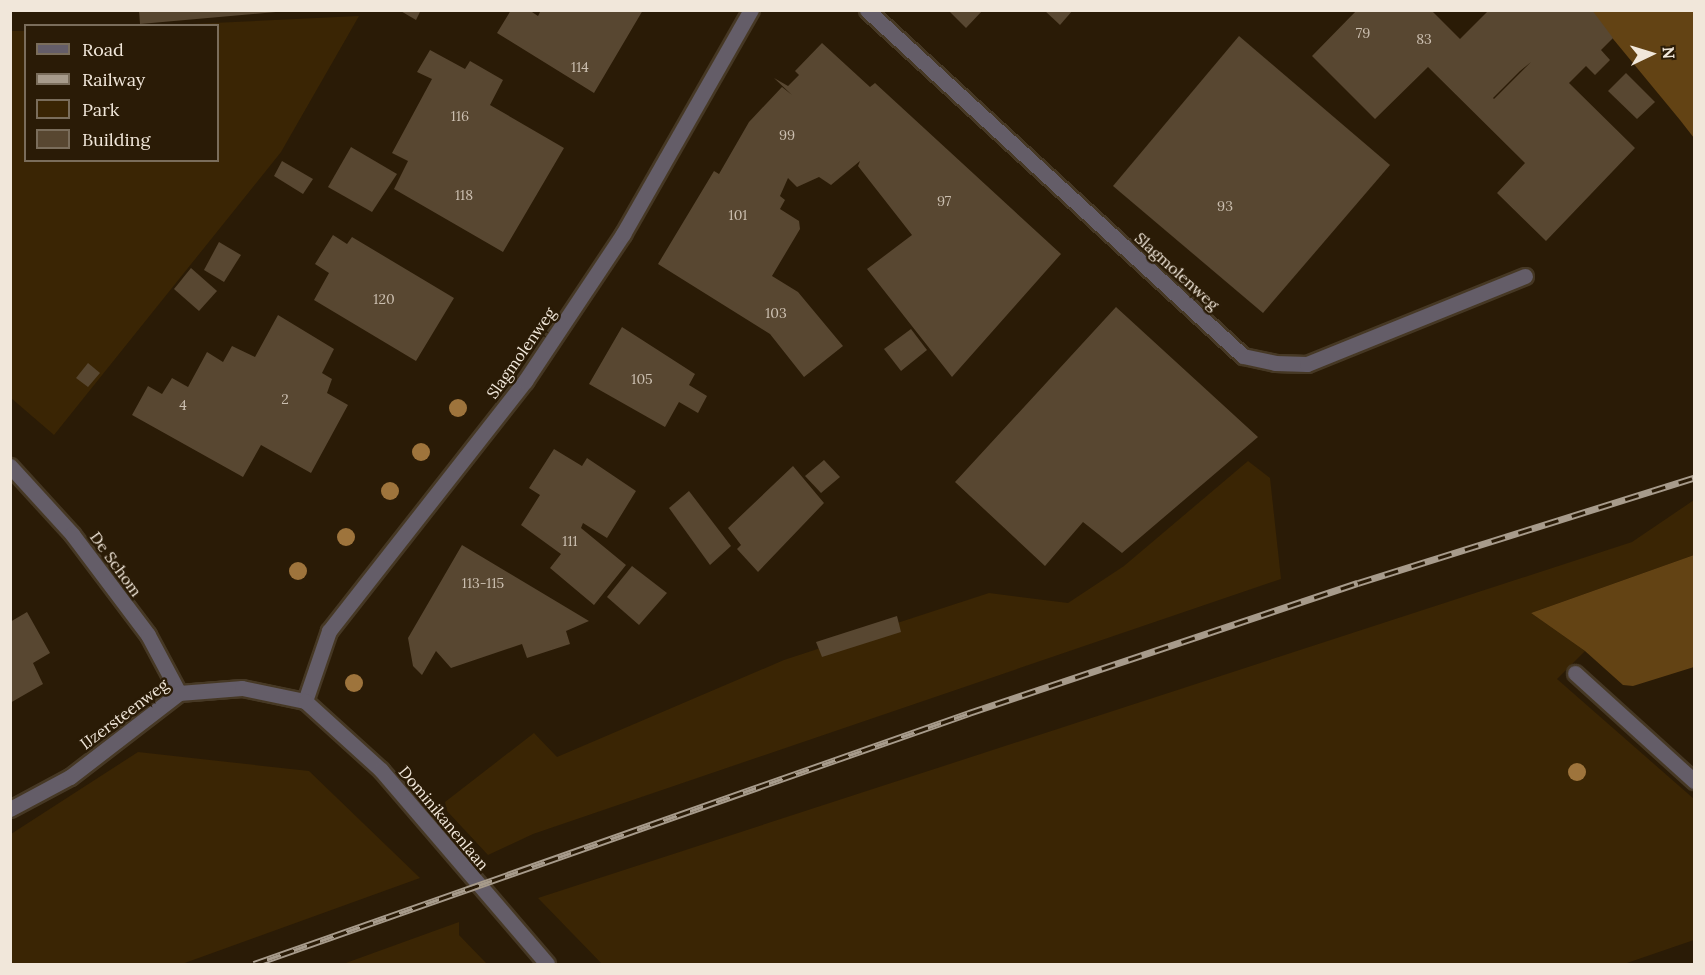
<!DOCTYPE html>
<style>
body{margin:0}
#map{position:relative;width:1705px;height:975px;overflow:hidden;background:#2a1b06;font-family:Lora,serif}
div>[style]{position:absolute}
.green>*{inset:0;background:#3a2504}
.forest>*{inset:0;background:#634314}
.building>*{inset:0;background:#584731}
.roads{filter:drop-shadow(2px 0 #463824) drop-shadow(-2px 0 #463824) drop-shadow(0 2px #463824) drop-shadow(0 -2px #463824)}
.minor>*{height:15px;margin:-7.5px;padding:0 7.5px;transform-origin:7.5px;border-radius:7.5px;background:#645d68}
.rail>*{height:7px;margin-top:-3.5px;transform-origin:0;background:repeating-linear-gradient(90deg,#2a1b06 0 14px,#a79b8b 0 28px);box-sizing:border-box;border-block:2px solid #a79b8b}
.trees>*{width:18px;height:18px;margin:-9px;border-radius:50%;background:#9e743c}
span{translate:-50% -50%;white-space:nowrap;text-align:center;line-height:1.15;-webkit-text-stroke:5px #2a1b06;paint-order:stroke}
.number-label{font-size:14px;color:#cbbfb0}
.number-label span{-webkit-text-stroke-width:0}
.street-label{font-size:16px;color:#f1e7da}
.frame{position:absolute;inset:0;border:12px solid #f1e7da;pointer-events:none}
.legend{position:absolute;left:24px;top:24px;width:195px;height:138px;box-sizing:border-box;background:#2a1b06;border:2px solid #7a6d5b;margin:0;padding:8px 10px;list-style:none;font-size:18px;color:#f1e7da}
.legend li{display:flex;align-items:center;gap:12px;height:30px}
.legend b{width:30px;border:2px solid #7a6d5b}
.north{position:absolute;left:1621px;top:24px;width:60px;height:60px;-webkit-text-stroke:4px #2a1b06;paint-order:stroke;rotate:86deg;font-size:16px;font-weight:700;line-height:24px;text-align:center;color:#f1e7da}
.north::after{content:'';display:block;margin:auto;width:21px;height:27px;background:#f1e7da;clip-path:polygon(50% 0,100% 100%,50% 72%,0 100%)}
</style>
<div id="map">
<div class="green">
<i style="clip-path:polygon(359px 16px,281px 152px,54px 435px,11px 398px,10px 31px,25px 31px,26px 160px,218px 160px,218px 26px,170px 25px)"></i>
<i style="clip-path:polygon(1248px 461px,1270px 478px,1281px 579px,533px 834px,488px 855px,447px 811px,445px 802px,534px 733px,557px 757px,784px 660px,989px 593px,1068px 603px,1124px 566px)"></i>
<i style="clip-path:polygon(1694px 500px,1694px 555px,1531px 613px,1585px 651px,1557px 679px,1694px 799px,1694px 940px,1624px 964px,602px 964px,538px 898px,1632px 542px)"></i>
<i style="clip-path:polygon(138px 752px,309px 771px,420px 878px,182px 964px,11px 964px,11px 834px)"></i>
<i style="clip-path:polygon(459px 922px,459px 935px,487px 964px,343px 964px)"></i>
</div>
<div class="forest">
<i style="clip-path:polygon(1590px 11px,1694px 11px,1694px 138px,1680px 120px)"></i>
<i style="clip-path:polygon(1694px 555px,1694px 667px,1633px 686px,1623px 685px,1585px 651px,1531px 613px)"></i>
</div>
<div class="building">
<i style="clip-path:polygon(139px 10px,276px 10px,276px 12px,140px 24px)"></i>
<i style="clip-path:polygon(399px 10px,421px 10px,416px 20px)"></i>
<i style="clip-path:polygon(511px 10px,529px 10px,538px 16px,541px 10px,643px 10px,594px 93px,497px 33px)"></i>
<i style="clip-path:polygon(948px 10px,983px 10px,966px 28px)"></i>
<i style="clip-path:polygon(1044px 10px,1073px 10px,1060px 25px)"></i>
<i style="clip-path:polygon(evenodd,1357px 10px,1431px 10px,1460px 39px,1489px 10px,1592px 10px,1613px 38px,1601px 50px,1610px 60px,1595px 75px,1586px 66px,1569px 83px,1635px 148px,1546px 241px,1497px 193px,1525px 163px,1428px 67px,1375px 119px,1312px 56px,1357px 10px,1531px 62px,1494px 99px,1493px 98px,1520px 71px,1531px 62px)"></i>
<i style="clip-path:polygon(1239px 36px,1390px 165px,1263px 313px,1113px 186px)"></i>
<i style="clip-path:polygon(822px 43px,870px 87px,875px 83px,1061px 254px,952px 377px,867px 269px,912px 235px,858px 166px,860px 161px,831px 185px,819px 177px,797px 187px,788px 178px,780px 196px,785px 200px,780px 209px,799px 221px,800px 229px,772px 276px,798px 292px,843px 346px,804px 377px,770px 334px,658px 264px,714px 171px,719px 174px,749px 122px,782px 87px,792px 95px,774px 78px,788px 86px,799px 75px,795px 71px)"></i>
<i style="clip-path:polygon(430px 50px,465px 69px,470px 61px,503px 80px,490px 105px,564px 148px,503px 252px,394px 189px,408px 161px,392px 153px,432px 79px,417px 72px)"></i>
<i style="clip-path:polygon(1626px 73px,1655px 102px,1637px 119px,1608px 91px)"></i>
<i style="clip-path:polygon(351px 147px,397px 174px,372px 212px,328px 187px)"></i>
<i style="clip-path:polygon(282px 161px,313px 179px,303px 194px,274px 176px)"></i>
<i style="clip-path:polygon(333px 235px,347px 244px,352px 237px,454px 298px,416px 361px,314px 300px,329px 273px,315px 264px)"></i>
<i style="clip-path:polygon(219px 242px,241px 255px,224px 282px,204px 270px)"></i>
<i style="clip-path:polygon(191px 268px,217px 291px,199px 311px,174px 289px)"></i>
<i style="clip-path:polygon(1116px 307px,1258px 437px,1122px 553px,1083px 522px,1045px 566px,955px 482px)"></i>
<i style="clip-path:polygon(278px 315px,334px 349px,322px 373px,332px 379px,327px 393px,348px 405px,311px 473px,261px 445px,243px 477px,132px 415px,148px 386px,162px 394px,172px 378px,188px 387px,207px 352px,223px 362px,232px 346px,255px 357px)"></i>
<i style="clip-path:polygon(622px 327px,695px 374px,689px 385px,707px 396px,698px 413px,679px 402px,665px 427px,589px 384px)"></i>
<i style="clip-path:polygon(911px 329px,927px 350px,901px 371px,884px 349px)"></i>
<i style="clip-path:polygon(88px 363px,100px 373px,88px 387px,76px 378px)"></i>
<i style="clip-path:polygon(554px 449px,582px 466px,587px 458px,636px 491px,607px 538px,583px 523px,581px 528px,626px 565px,594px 605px,550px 568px,561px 554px,521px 525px,540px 495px,529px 488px)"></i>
<i style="clip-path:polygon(824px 460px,840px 477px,821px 493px,805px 476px)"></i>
<i style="clip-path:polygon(793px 466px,824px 503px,758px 572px,737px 549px,741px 545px,728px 528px)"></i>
<i style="clip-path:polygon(689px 491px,731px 546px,710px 565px,669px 508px)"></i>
<i style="clip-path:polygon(462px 545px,589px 621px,566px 631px,570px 644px,527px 658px,522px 644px,451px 668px,436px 651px,422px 675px,413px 666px,408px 638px)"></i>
<i style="clip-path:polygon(632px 566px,667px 593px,639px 625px,607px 597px)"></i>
<i style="clip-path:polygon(27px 612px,50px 653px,33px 663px,43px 684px,10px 703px,10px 622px)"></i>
<i style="clip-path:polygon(897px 616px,901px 632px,822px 657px,816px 642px)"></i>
</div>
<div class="roads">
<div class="minor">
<i style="left:867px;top:10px;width:511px;rotate:42.62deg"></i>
<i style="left:1243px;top:356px;width:33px;rotate:12deg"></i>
<i style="left:1275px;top:363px;width:32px;rotate:2deg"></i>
<i style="left:1307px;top:364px;width:235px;rotate:-22deg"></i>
<i style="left:10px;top:466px;width:92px;rotate:47.6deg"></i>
<i style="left:72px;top:534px;width:126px;rotate:53deg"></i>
<i style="left:148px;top:635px;width:66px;rotate:61.9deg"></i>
<i style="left:1575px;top:673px;width:161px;rotate:42.2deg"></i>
<i style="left:305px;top:701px;width:74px;rotate:-71.1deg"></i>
<i style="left:329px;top:631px;width:318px;rotate:-51.9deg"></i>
<i style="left:525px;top:381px;width:177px;rotate:-56.3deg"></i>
<i style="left:623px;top:234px;width:258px;rotate:-60.3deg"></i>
<i style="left:10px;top:809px;width:68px;rotate:-28.1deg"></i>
<i style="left:70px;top:777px;width:138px;rotate:-37.6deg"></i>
<i style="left:179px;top:693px;width:63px;rotate:-4.5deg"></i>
<i style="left:242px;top:688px;width:64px;rotate:11.7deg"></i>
<i style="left:305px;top:701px;width:103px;rotate:42.2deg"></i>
<i style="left:381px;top:770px;width:255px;rotate:49.4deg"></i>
</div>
</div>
<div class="rail">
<i style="left:254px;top:964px;width:758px;rotate:-19.34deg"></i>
<i style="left:969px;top:713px;width:410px;rotate:-18.5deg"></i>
<i style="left:1358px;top:583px;width:352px;rotate:-17.4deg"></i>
</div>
<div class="trees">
<i style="left:458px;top:408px"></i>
<i style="left:421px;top:452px"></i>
<i style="left:390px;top:491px"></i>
<i style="left:346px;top:537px"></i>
<i style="left:298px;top:571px"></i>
<i style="left:354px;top:683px"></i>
<i style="left:1577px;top:772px"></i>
</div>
<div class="number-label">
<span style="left:1363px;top:33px">79</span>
<span style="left:1424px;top:39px">83</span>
<span style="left:580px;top:67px">114</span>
<span style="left:460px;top:116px">116</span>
<span style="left:787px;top:135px">99</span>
<span style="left:464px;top:195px">118</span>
<span style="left:944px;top:201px">97</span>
<span style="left:1225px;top:206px">93</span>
<span style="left:738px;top:215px">101</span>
<span style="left:384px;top:299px">120</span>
<span style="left:776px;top:313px">103</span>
<span style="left:642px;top:379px">105</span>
<span style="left:285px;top:399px">2</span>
<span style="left:183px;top:405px">4</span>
<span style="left:570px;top:541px">111</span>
<span style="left:483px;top:583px">113-115</span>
</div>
<div class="street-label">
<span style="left:1177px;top:271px;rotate:42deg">Slagmolenweg</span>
<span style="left:521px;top:353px;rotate:-55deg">Slagmolenweg</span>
<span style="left:116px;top:564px;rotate:54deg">De Schom</span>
<span style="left:124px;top:714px;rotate:-37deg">IJzersteenweg</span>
<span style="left:444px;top:818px;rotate:50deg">Dominikanenlaan</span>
</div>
<div class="frame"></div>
<ul class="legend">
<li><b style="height:8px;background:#645d68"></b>Road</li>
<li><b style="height:8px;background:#a79b8b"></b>Railway</li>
<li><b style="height:16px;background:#3a2504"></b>Park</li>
<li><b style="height:16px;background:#584731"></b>Building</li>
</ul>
<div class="north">N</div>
</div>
